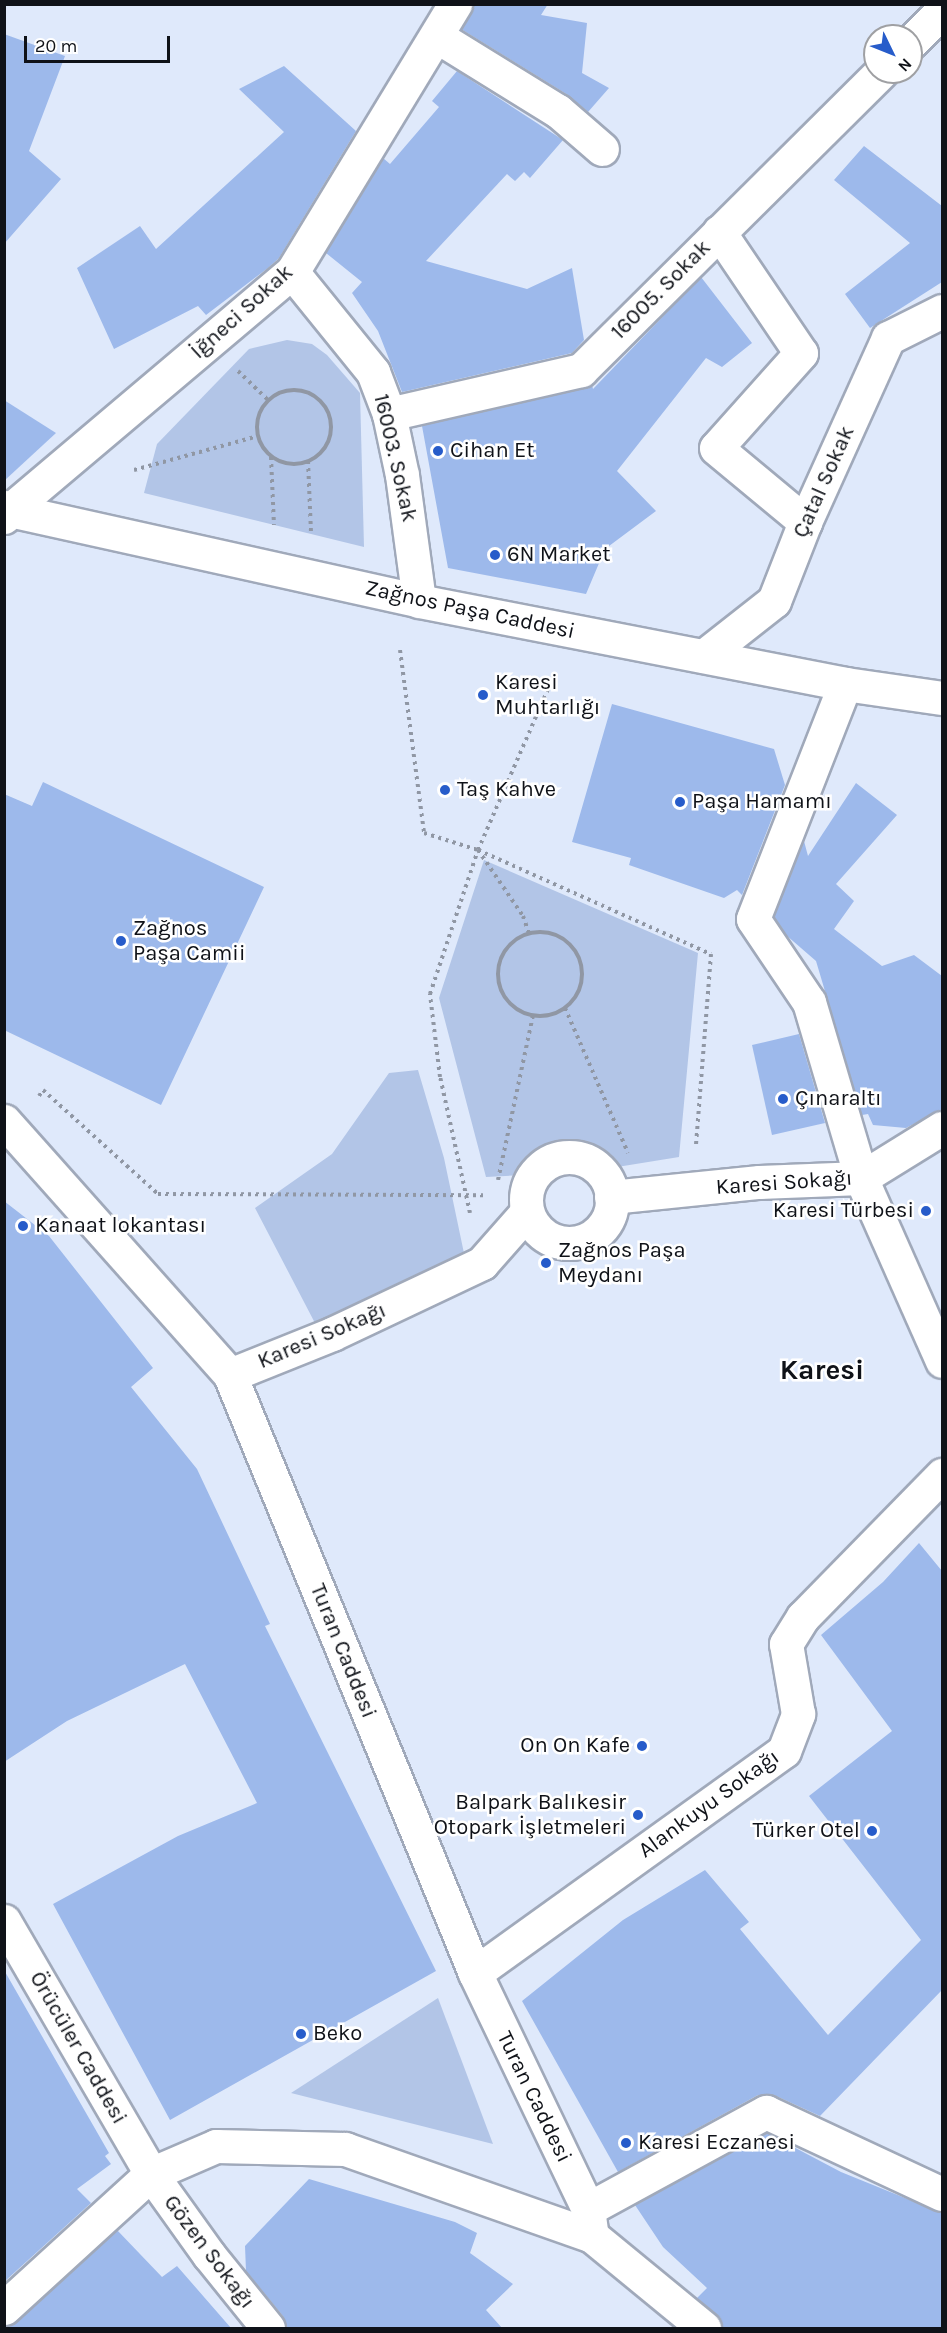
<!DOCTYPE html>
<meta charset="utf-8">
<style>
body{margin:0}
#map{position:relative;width:947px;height:2333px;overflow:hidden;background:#dfe9fb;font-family:Karla,sans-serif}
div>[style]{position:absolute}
.green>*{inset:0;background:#b2c5e7}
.building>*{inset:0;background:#9db9eb}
.path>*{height:4px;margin-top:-2px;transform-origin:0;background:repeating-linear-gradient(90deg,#9097a4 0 3px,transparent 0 7.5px)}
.path>.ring{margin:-2px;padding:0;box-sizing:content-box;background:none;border:4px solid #9097a4;border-radius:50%}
.roads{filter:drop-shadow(2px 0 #a0a9ba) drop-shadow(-2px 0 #a0a9ba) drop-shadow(0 2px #a0a9ba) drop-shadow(0 -2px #a0a9ba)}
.street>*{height:33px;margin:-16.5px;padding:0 16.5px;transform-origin:16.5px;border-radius:16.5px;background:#fff}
.street>.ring{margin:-16.5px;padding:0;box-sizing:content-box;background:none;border:33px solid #fff;border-radius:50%}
.secondary>*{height:33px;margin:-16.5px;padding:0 16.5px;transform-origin:16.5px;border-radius:16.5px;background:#fff}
.dots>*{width:16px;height:16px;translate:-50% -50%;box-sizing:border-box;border:3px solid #fff;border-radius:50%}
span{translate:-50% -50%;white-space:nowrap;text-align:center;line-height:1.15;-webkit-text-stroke:5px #fff;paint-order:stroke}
.street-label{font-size:22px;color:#0f1218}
.poi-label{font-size:22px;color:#0f1218}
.left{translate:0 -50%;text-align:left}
.right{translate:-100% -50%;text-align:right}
.district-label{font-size:28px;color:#0f1218;font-weight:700}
.frame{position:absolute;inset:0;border:6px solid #0f1218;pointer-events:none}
.north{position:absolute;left:863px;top:24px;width:60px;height:60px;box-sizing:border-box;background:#fff;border:2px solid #9fa0a3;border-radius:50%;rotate:133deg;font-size:16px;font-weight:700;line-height:24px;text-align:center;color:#0f1218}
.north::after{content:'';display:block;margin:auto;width:21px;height:27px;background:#275cca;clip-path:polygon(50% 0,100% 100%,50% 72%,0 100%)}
.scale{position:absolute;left:24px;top:36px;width:146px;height:27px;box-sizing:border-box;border:3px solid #0f1218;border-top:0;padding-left:8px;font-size:18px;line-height:21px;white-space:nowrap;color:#0f1218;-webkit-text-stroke:4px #fff;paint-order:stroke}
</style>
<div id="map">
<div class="green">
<i style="clip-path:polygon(287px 340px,312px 344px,327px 355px,360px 393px,364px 547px,144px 493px,157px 444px,249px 349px)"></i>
<i style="clip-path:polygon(484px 860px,698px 953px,679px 1157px,611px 1168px,583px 1147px,550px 1147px,522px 1175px,486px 1177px,439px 998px)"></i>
<i style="clip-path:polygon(418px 1070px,444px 1158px,465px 1258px,316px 1325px,255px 1208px,332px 1154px,389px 1073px)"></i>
<i style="clip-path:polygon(438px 1998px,493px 2144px,291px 2093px)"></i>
</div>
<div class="building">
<i style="clip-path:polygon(474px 4px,548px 4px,541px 15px,587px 23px,582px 73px,609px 88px,588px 112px,568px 95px,461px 29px)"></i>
<i style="clip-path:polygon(4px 34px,65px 56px,29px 151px,61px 179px,4px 244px)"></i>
<i style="clip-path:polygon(284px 66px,356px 131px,279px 258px,268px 268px,206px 315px,198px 306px,114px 349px,77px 268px,140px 226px,156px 249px,284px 132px,239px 89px)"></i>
<i style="clip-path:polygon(457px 71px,563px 140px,530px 178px,524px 172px,515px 181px,507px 174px,426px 261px,527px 289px,572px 268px,584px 340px,572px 353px,402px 392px,378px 331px,352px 293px,362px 282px,326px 253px,383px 158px,390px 164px,439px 107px,432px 101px)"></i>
<i style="clip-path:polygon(864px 146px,942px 206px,942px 282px,870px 328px,845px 294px,910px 243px,834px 180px)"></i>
<i style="clip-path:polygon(701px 277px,752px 343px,722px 367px,706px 358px,617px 471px,656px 511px,605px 549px,586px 594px,448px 568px,422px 426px,592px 385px,593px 389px)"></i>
<i style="clip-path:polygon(4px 400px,56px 433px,4px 481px)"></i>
<i style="clip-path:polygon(612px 704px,774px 749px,785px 785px,742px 895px,737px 890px,724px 898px,629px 865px,631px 858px,572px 842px)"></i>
<i style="clip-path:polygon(43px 782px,264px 887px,161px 1105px,4px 1030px,4px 794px,32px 806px)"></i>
<i style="clip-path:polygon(856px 783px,897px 815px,836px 884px,854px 901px,834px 929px,882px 966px,914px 955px,942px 976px,942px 1109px,906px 1128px,873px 1125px,868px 1114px,862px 1115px,816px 961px,786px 935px,774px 917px,804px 841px,808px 856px)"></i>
<i style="clip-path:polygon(799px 1034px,825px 1123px,772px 1135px,752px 1045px)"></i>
<i style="clip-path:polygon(4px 1201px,49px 1236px,153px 1368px,131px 1387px,197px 1469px,270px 1624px,265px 1626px,436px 1971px,170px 2120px,53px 1904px,178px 1836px,257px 1803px,185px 1664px,67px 1721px,4px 1762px)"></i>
<i style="clip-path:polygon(919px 1543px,942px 1571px,942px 1990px,820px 2116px,774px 2095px,758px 2095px,618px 2172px,522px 2001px,623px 1920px,705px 1870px,749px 1922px,740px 1929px,828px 2035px,921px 1940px,809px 1796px,892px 1731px,821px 1635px,883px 1582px)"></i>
<i style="clip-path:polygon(4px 1970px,109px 2153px,105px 2156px,111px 2164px,77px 2189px,91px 2203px,4px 2282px)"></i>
<i style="clip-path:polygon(767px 2133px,841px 2172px,942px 2213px,942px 2328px,722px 2328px,716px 2314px,697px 2298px,707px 2288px,663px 2247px,635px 2205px)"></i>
<i style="clip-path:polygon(309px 2179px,455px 2222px,477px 2233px,470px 2253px,513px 2284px,486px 2310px,502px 2328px,286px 2328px,283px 2316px,246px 2271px,245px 2246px)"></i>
<i style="clip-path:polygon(117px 2230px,162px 2277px,177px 2266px,231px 2328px,4px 2328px)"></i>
</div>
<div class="path">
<i style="left:238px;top:371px;width:42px;rotate:44deg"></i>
<i class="ring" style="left:257px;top:390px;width:70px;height:70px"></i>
<i style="left:271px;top:457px;width:68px;rotate:87.5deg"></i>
<i style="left:308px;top:461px;width:71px;rotate:87.6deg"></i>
<i style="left:134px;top:470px;width:129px;rotate:-15.3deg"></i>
<i style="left:400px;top:650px;width:185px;rotate:82.5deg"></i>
<i style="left:424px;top:833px;width:57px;rotate:17.5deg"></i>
<i style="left:478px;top:850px;width:80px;rotate:55.7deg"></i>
<i style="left:523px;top:916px;width:18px;rotate:71deg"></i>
<i style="left:478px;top:850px;width:255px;rotate:24.1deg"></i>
<i style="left:711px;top:954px;width:193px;rotate:94.5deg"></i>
<i class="ring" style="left:498px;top:932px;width:80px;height:80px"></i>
<i style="left:565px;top:1008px;width:158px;rotate:66.5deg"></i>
<i style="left:39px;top:1096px;width:7px;rotate:-56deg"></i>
<i style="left:43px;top:1090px;width:155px;rotate:42.1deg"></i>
<i style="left:158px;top:1194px;width:325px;rotate:0.2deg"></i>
<i style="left:498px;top:1180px;width:168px;rotate:-78deg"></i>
<i style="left:470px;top:1213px;width:139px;rotate:-102.4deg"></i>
<i style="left:440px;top:1077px;width:84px;rotate:-96.9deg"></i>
<i style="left:430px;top:994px;width:152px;rotate:-71.6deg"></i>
<i style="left:478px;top:850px;width:193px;rotate:-66.5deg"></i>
</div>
<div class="roads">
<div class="street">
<i style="left:438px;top:37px;width:141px;rotate:31.7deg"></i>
<i style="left:558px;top:111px;width:58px;rotate:40.8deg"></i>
<i style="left:911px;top:42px;width:44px;rotate:-45deg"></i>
<i style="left:719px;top:232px;width:146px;rotate:55.9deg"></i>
<i style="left:801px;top:353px;width:127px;rotate:131.8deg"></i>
<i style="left:716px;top:448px;width:116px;rotate:39.7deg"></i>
<i style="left:292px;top:272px;width:129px;rotate:51deg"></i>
<i style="left:373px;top:372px;width:45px;rotate:69.1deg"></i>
<i style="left:389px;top:414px;width:62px;rotate:78deg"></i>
<i style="left:402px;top:475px;width:127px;rotate:82.3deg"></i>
<i style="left:389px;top:414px;width:197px;rotate:-12.9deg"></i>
<i style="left:581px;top:370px;width:423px;rotate:-44.8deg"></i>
<i style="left:4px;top:507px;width:7px;rotate:27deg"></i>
<i style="left:10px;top:510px;width:369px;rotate:-40.2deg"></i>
<i style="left:292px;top:272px;width:314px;rotate:-58.7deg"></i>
<i style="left:704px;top:656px;width:89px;rotate:-38.2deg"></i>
<i style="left:774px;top:601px;width:85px;rotate:-68.6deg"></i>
<i style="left:805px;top:522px;width:202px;rotate:-65.7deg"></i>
<i style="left:888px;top:338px;width:60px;rotate:-26.6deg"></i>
<i style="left:845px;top:684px;width:252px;rotate:111.4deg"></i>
<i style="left:753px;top:919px;width:100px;rotate:56deg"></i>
<i style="left:809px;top:1002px;width:184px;rotate:73.5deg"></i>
<i style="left:861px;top:1178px;width:200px;rotate:66.1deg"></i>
<i class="ring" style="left:526px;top:1157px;width:53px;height:53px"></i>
<i style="left:611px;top:1197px;width:149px;rotate:-5.8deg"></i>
<i style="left:759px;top:1182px;width:102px;rotate:-2.2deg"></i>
<i style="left:861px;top:1178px;width:95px;rotate:-31.7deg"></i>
<i style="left:230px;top:1375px;width:110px;rotate:-21.9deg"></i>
<i style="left:332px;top:1334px;width:166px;rotate:-25.3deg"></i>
<i style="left:482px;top:1263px;width:68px;rotate:-48.6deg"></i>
<i style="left:475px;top:1973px;width:380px;rotate:-35.7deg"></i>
<i style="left:784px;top:1751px;width:40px;rotate:-69deg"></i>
<i style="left:798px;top:1714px;width:71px;rotate:-99.7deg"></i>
<i style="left:786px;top:1644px;width:32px;rotate:-58deg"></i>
<i style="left:803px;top:1617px;width:199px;rotate:-45.6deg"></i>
<i style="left:588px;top:2209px;width:203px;rotate:-28.6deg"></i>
<i style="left:766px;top:2112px;width:194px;rotate:25deg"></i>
<i style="left:4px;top:2308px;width:199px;rotate:-42.4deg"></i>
<i style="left:151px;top:2174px;width:100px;rotate:54.4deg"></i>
<i style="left:209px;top:2255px;width:94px;rotate:51.1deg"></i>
</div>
<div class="secondary">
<i style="left:4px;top:517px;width:9px;rotate:-49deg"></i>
<i style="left:10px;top:510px;width:419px;rotate:12.5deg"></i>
<i style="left:419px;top:601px;width:434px;rotate:11deg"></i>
<i style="left:845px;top:684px;width:98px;rotate:8.2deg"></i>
<i style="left:4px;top:1121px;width:340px;rotate:48.3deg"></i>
<i style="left:230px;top:1375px;width:646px;rotate:67.72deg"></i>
<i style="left:475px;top:1973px;width:262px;rotate:64.4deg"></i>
<i style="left:588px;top:2209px;width:27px;rotate:82deg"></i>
<i style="left:4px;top:1921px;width:293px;rotate:59.8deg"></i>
<i style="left:151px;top:2174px;width:71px;rotate:-23.3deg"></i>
<i style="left:216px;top:2146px;width:129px;rotate:1.3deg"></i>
<i style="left:345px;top:2149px;width:262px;rotate:19.4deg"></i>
<i style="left:592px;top:2236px;width:145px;rotate:39.4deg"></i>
</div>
</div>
<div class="dots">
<i style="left:438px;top:451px;background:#275cca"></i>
<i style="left:495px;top:555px;background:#275cca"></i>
<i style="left:483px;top:695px;background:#275cca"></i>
<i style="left:445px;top:790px;background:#275cca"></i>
<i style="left:680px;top:802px;background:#275cca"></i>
<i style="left:121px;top:941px;background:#275cca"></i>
<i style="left:783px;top:1099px;background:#275cca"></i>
<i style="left:926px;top:1211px;background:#275cca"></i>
<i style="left:23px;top:1226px;background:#275cca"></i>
<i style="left:546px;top:1263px;background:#275cca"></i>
<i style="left:642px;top:1746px;background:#275cca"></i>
<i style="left:638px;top:1815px;background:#275cca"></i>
<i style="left:872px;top:1831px;background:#275cca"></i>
<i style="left:301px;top:2034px;background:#275cca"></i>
<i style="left:626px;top:2143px;background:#275cca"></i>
</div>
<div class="street-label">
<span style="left:661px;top:290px;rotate:-45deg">16005. Sokak</span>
<span style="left:242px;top:312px;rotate:-42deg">İğneci Sokak</span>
<span style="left:395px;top:458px;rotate:77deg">16003. Sokak</span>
<span style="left:824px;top:482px;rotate:-66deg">Çatal Sokak</span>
<span style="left:470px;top:610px;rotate:12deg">Zağnos Paşa Caddesi</span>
<span style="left:784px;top:1183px;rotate:-4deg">Karesi Sokağı</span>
<span style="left:322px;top:1336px;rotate:-23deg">Karesi Sokağı</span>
<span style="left:343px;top:1651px;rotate:68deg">Turan Caddesi</span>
<span style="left:709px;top:1804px;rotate:-36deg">Alankuyu Sokağı</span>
<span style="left:78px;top:2048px;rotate:60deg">Örücüler Caddesi</span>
<span style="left:534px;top:2097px;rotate:64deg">Turan Caddesi</span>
<span style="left:209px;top:2252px;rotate:53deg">Gözen Sokağı</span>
</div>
<div class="poi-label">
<span class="left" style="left:450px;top:451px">Cihan Et</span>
<span class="left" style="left:507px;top:555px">6N Market</span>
<span class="left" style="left:495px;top:695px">Karesi<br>Muhtarlığı</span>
<span class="left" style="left:457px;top:790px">Taş Kahve</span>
<span class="left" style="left:692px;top:802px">Paşa Hamamı</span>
<span class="left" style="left:133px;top:941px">Zağnos<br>Paşa Camii</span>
<span class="left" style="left:795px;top:1099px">Çınaraltı</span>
<span class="right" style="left:914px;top:1211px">Karesi Türbesi</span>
<span class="left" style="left:35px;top:1226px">Kanaat lokantası</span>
<span class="left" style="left:558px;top:1263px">Zağnos Paşa<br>Meydanı</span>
<span class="right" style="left:630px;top:1746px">On On Kafe</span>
<span class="right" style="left:626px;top:1815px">Balpark Balıkesir<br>Otopark İşletmeleri</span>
<span class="right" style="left:860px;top:1831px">Türker Otel</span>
<span class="left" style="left:313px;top:2034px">Beko</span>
<span class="left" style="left:638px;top:2143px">Karesi Eczanesi</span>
</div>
<div class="district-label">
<span style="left:822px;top:1370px">Karesi</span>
</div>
<div class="frame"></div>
<div class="north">N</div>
<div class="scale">20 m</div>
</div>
